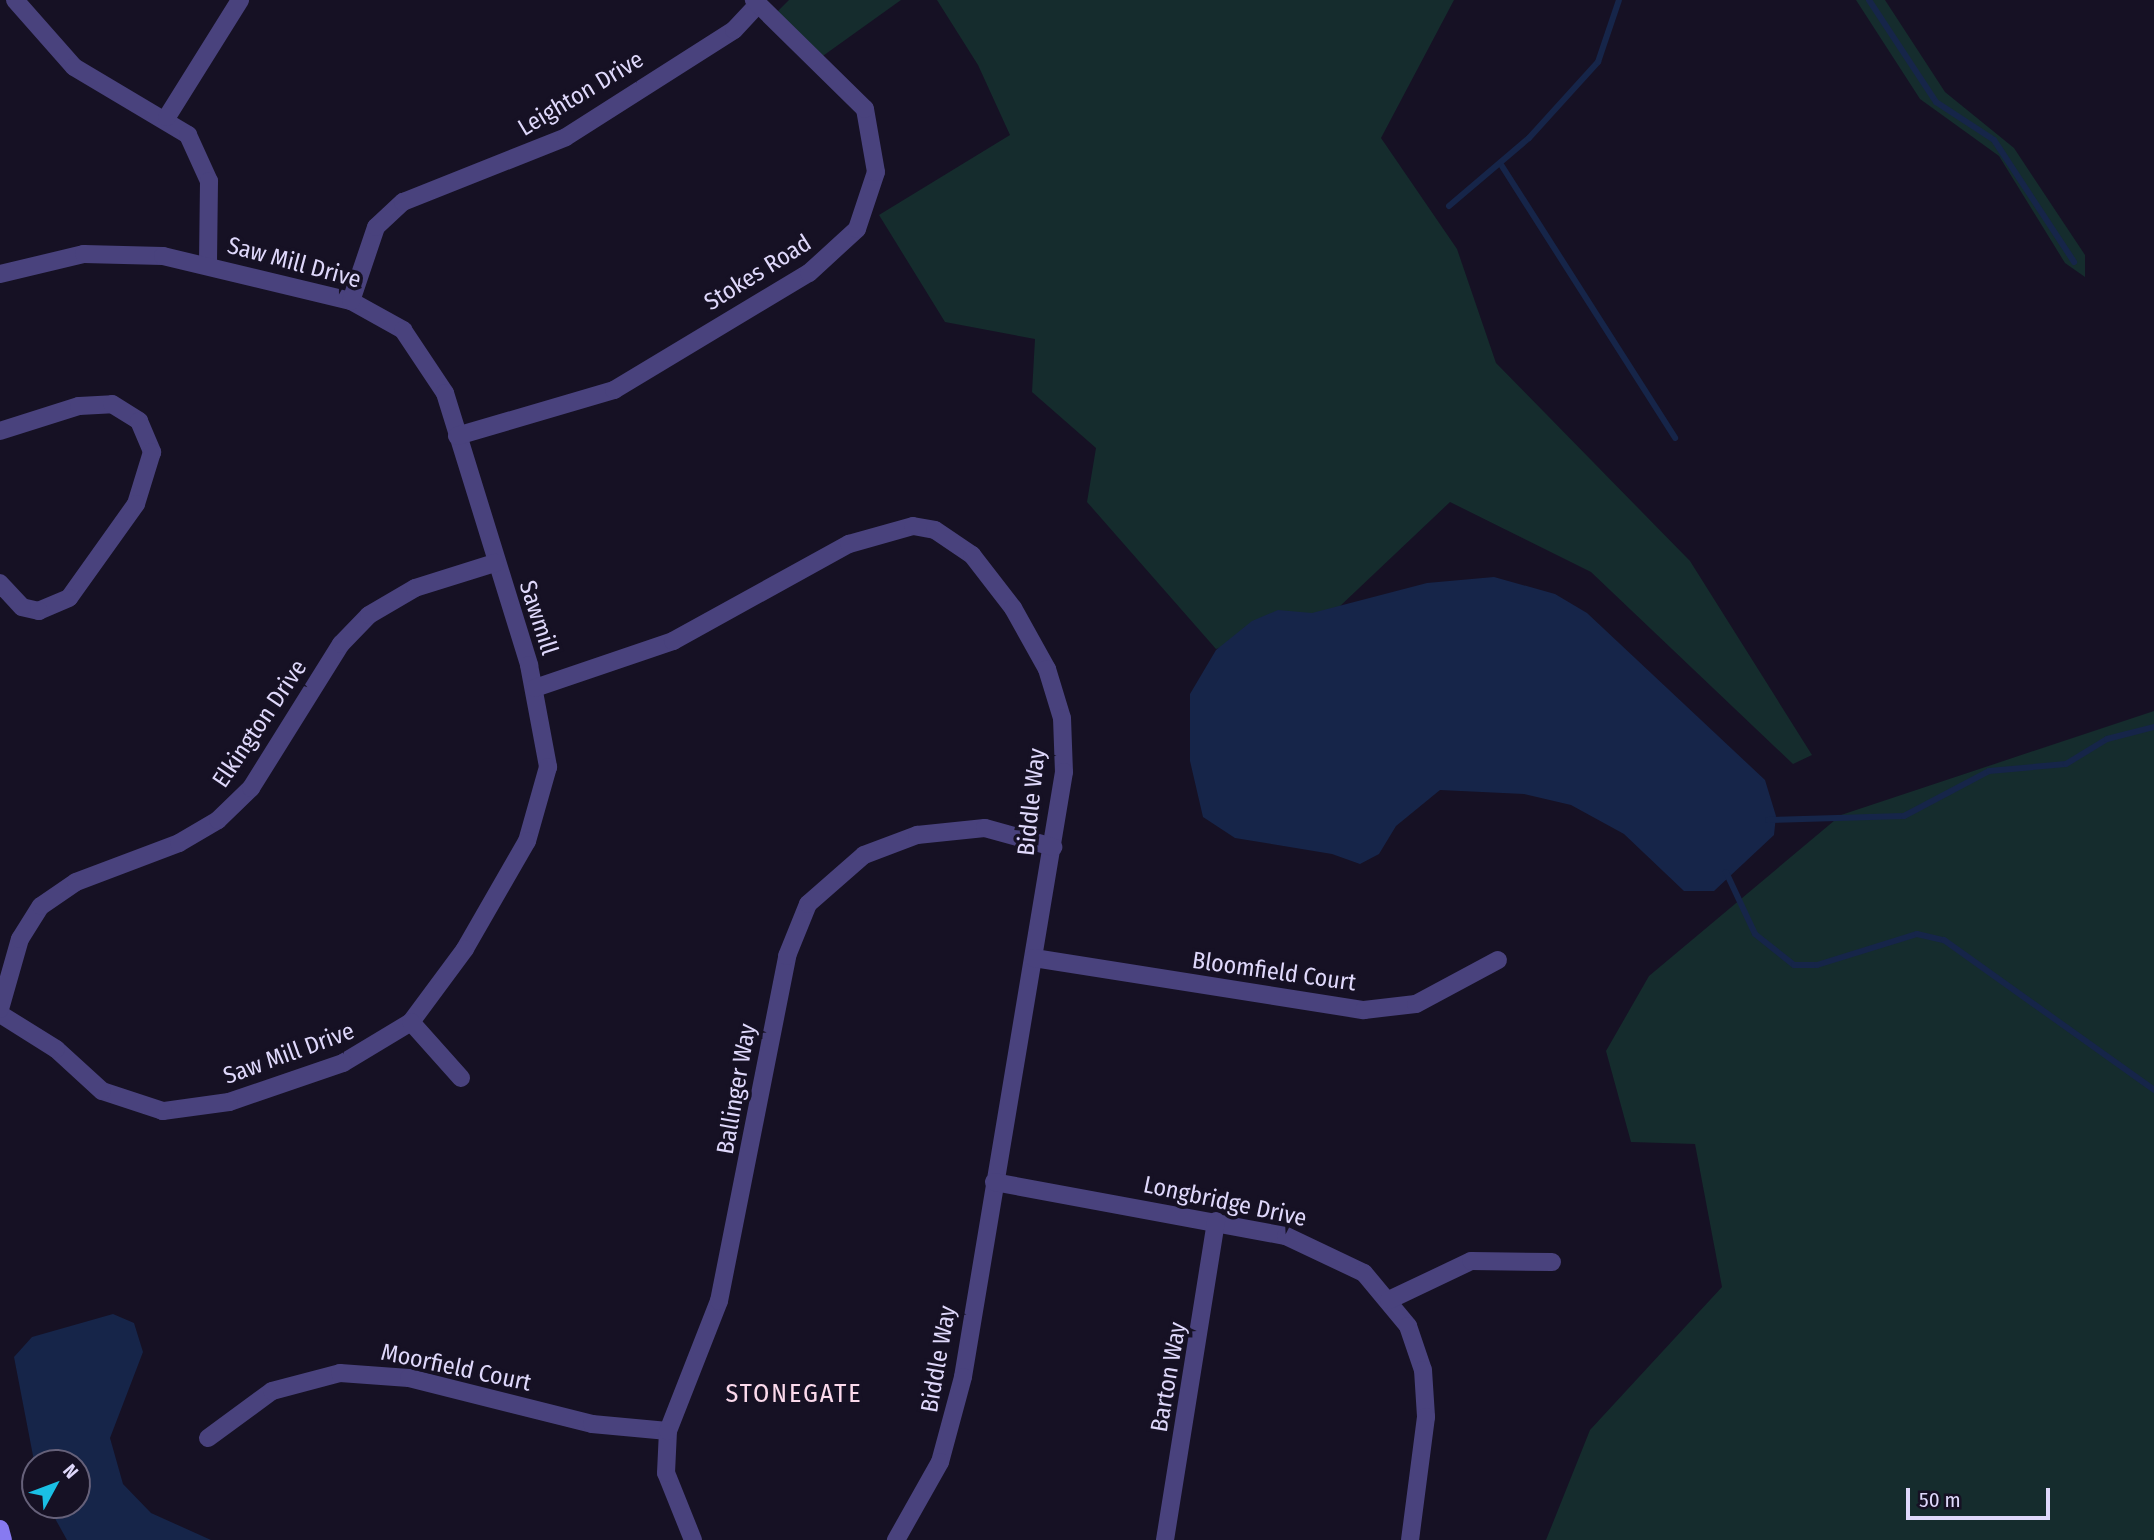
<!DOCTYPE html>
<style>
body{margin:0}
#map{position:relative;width:2154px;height:1540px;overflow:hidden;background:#161124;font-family:"Fira Sans Condensed",sans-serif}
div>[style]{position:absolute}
.green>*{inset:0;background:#152c2d}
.water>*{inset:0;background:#162549}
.stream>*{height:6px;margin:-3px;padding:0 3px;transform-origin:3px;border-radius:3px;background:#162549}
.street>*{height:18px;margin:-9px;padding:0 9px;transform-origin:9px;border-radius:9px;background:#49427d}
.secondary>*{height:18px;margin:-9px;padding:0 9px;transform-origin:9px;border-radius:9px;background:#877af0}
span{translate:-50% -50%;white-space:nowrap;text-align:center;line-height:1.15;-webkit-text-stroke:7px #161124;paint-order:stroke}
.street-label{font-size:24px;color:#dfd8fb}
.neighbourhood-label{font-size:26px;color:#fbdaec;letter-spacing:2px}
.north{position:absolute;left:21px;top:1449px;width:70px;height:70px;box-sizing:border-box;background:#161124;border:2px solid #66617a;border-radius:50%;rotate:49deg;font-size:19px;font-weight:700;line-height:28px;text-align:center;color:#dfd8fb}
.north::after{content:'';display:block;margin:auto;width:24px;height:32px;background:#1ac0e5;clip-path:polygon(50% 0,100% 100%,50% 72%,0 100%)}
.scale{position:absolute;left:1906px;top:1488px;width:144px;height:32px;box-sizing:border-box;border:4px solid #dfd8fb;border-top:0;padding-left:9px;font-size:21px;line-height:24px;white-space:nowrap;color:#dfd8fb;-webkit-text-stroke:5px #161124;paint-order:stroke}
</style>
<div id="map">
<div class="green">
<i style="clip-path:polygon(789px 0,901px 0,820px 58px,774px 15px)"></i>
<i style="clip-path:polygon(937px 0,1454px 0,1381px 138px,1457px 249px,1496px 363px,1690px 561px,1812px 755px,1793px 764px,1591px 572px,1450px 502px,1338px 608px,1216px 649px,1087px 502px,1096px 448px,1032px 392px,1035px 339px,945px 322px,879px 215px,1010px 135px,978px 65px)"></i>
<i style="clip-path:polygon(1856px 0,1885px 0,1945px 92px,2014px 148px,2085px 255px,2085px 277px,2065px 263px,1999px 156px,1920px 99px)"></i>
<i style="clip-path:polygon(2154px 711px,2154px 1540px,1546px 1540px,1590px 1430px,1722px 1287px,1695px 1144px,1631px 1142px,1606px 1051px,1649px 976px,1841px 815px)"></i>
</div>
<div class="water">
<i style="clip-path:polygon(1494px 577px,1555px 594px,1587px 613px,1765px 780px,1776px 816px,1774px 835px,1714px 891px,1684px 891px,1624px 834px,1571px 805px,1524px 794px,1440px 790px,1396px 826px,1379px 854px,1360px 864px,1332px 854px,1235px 838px,1203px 817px,1190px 761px,1190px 694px,1216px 650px,1252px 621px,1278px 610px,1312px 613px,1427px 583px)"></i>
<i style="clip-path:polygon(113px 1314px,134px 1323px,143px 1352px,110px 1438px,123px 1484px,151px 1513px,211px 1540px,67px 1540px,52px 1513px,50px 1505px,77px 1505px,77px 1463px,35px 1466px,14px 1357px,32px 1337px)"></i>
</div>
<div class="stream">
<i style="left:1869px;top:0;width:122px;rotate:56.7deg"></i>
<i style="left:1936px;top:102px;width:69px;rotate:33.2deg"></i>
<i style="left:1994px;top:140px;width:146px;rotate:56.7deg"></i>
<i style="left:1500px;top:163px;width:326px;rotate:57.5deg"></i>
<i style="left:1449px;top:206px;width:105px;rotate:-40.4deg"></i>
<i style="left:1529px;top:138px;width:103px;rotate:-47.8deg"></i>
<i style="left:1598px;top:62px;width:65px;rotate:-71.3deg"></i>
<i style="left:1768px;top:820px;width:136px;rotate:-1.7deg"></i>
<i style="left:1904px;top:816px;width:96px;rotate:-27.9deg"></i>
<i style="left:1989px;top:771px;width:77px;rotate:-5.2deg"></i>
<i style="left:2066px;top:764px;width:48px;rotate:-31.4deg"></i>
<i style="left:2107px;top:739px;width:49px;rotate:-14.3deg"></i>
<i style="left:1726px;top:872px;width:68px;rotate:64.9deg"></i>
<i style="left:1755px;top:934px;width:50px;rotate:38.5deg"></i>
<i style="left:1794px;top:965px;width:23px"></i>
<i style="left:1817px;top:965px;width:105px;rotate:-17.2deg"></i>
<i style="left:1917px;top:934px;width:28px;rotate:13deg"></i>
<i style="left:1944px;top:940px;width:258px;rotate:35.5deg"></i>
</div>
<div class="street">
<i style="left:15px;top:0;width:89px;rotate:48.6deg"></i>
<i style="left:74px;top:67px;width:133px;rotate:30.8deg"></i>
<i style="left:188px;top:135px;width:51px;rotate:65.5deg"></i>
<i style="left:209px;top:181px;width:85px;rotate:90.7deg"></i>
<i style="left:167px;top:117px;width:138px;rotate:-58deg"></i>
<i style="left:0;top:274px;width:86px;rotate:-13.4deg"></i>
<i style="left:84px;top:254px;width:79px;rotate:1.5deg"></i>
<i style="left:163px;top:256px;width:193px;rotate:13.5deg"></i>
<i style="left:351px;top:301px;width:60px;rotate:29.1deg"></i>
<i style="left:403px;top:330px;width:76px;rotate:56.3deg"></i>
<i style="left:445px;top:393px;width:285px;rotate:72.8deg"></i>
<i style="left:529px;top:665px;width:104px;rotate:79.4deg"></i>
<i style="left:548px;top:767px;width:77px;rotate:105.8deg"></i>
<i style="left:527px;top:841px;width:125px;rotate:119.9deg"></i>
<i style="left:465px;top:949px;width:91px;rotate:126.5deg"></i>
<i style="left:411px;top:1022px;width:79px;rotate:148.9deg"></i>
<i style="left:343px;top:1063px;width:120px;rotate:161.1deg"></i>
<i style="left:229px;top:1102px;width:67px;rotate:172.2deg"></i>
<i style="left:163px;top:1111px;width:64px;rotate:-161.8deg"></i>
<i style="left:102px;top:1091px;width:62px;rotate:-137.6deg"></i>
<i style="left:56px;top:1049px;width:66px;rotate:-148deg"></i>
<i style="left:351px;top:301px;width:78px;rotate:-71.3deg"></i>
<i style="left:376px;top:227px;width:37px;rotate:-43deg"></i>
<i style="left:403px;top:202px;width:175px;rotate:-21.7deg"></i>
<i style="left:566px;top:137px;width:199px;rotate:-32.5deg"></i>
<i style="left:734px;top:30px;width:35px;rotate:-47deg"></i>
<i style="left:0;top:431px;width:83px;rotate:-17.6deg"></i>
<i style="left:79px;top:406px;width:33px;rotate:-3deg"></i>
<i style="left:112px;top:404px;width:32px;rotate:32deg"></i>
<i style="left:139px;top:421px;width:34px;rotate:67deg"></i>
<i style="left:152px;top:452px;width:54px;rotate:107.1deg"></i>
<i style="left:136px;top:504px;width:115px;rotate:125.5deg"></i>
<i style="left:69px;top:598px;width:33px;rotate:157deg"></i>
<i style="left:39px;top:611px;width:17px;rotate:-167deg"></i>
<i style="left:22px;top:607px;width:33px;rotate:-133deg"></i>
<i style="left:457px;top:436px;width:164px;rotate:-16.3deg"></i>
<i style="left:614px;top:390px;width:227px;rotate:-31deg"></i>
<i style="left:809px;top:273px;width:65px;rotate:-42.5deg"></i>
<i style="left:857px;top:229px;width:60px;rotate:-71.6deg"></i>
<i style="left:876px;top:172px;width:64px;rotate:-99.9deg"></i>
<i style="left:865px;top:109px;width:156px;rotate:-135.5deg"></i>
<i style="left:535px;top:688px;width:146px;rotate:-18.8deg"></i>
<i style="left:673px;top:641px;width:201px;rotate:-28.9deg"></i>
<i style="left:849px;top:544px;width:66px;rotate:-15.7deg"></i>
<i style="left:913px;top:526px;width:22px;rotate:10deg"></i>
<i style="left:935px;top:530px;width:45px;rotate:34deg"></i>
<i style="left:972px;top:555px;width:67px;rotate:52.3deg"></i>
<i style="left:1013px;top:608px;width:70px;rotate:60.9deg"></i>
<i style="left:1047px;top:669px;width:51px;rotate:73deg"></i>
<i style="left:1062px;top:718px;width:54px;rotate:87.9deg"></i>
<i style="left:1064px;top:772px;width:613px;rotate:99.48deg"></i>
<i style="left:963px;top:1377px;width:88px;rotate:105.1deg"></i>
<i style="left:940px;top:1462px;width:90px;rotate:119.4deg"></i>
<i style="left:1034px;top:958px;width:334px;rotate:9deg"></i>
<i style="left:1364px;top:1010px;width:52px;rotate:-6.6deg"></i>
<i style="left:1416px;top:1004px;width:93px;rotate:-28.2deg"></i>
<i style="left:0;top:1009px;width:73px;rotate:-74.1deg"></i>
<i style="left:20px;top:939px;width:39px;rotate:-58deg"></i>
<i style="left:41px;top:906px;width:42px;rotate:-34.4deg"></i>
<i style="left:76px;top:882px;width:110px;rotate:-20.7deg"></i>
<i style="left:179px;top:843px;width:45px;rotate:-30.5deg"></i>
<i style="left:218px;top:820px;width:46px;rotate:-44.1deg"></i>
<i style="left:251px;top:788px;width:170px;rotate:-58deg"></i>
<i style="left:341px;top:644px;width:40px;rotate:-46deg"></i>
<i style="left:369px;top:615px;width:53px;rotate:-30.4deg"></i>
<i style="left:415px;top:588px;width:84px;rotate:-17.4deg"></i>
<i style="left:411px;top:1022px;width:75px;rotate:48.2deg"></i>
<i style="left:994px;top:1182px;width:297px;rotate:10.5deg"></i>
<i style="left:1286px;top:1236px;width:86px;rotate:25.4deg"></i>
<i style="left:1364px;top:1273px;width:69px;rotate:50.3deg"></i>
<i style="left:1408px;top:1326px;width:46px;rotate:71.2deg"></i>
<i style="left:1423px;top:1370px;width:47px;rotate:86.3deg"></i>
<i style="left:1426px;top:1417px;width:124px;rotate:97.4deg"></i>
<i style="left:1389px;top:1300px;width:91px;rotate:-25.4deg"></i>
<i style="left:1471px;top:1261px;width:81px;rotate:0.7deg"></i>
<i style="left:208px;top:1438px;width:79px;rotate:-36.3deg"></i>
<i style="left:272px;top:1391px;width:70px;rotate:-14.8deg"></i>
<i style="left:340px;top:1373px;width:69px;rotate:4.1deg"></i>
<i style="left:409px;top:1378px;width:189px;rotate:14.1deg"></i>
<i style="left:592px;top:1424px;width:76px;rotate:5.3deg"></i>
<i style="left:693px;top:1540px;width:72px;rotate:-111.9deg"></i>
<i style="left:666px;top:1473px;width:42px;rotate:-87.3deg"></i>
<i style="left:668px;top:1431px;width:140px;rotate:-68.6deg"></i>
<i style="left:719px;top:1301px;width:352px;rotate:-78.8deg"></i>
<i style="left:787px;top:956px;width:56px;rotate:-68deg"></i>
<i style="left:808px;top:904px;width:74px;rotate:-41.2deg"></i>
<i style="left:864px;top:855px;width:57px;rotate:-20.7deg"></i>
<i style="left:917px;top:835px;width:68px;rotate:-5.9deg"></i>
<i style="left:985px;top:828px;width:71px;rotate:15.6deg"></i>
<i style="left:1165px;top:1540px;width:323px;rotate:-80.9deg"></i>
</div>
<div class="secondary">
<i style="left:0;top:1529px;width:11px;rotate:75deg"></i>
</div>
<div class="street-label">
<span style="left:581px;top:94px;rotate:-31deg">Leighton Drive</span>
<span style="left:294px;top:263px;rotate:15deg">Saw Mill Drive</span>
<span style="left:758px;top:273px;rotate:-32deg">Stokes Road</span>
<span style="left:538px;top:618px;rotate:72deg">Sawmill</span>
<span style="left:260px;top:724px;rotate:-56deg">Elkington Drive</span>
<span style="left:1032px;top:802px;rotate:-84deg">Biddle Way</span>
<span style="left:1274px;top:972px;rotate:8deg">Bloomfield Court</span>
<span style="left:289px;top:1054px;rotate:-20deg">Saw Mill Drive</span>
<span style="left:737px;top:1089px;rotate:-80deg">Ballinger Way</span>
<span style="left:1225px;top:1202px;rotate:12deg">Longbridge Drive</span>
<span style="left:939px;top:1359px;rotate:-80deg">Biddle Way</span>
<span style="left:456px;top:1368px;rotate:12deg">Moorfield Court</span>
<span style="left:1169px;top:1377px;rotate:-80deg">Barton Way</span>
</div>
<div class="neighbourhood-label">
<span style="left:794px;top:1394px">STONEGATE</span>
</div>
<div class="north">N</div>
<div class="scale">50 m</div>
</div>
